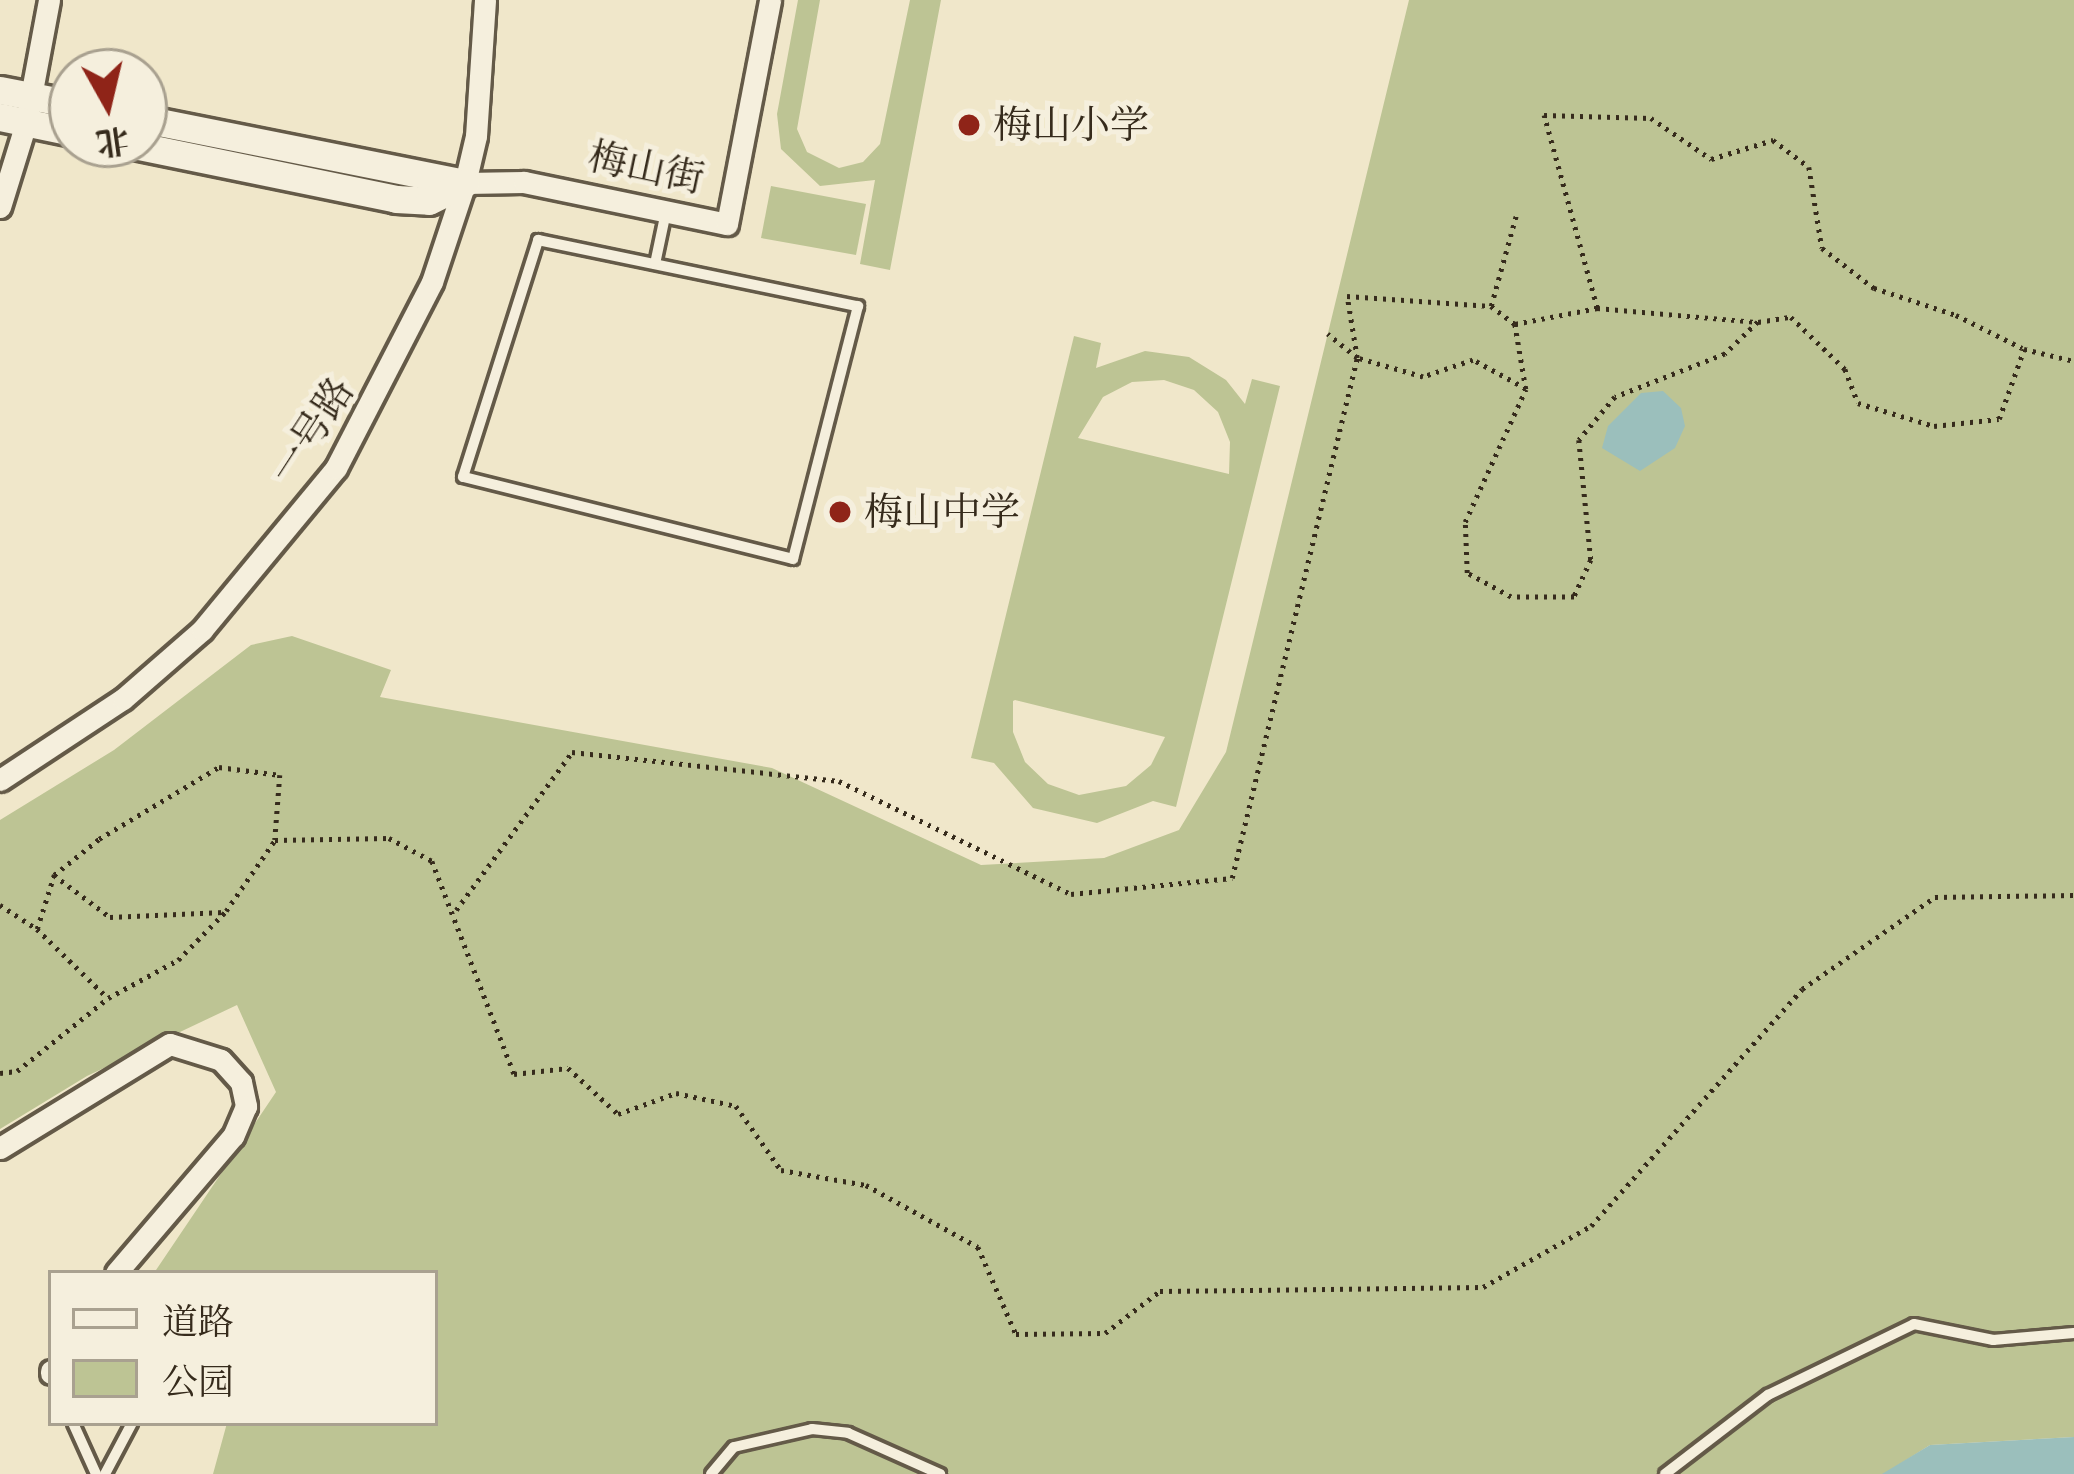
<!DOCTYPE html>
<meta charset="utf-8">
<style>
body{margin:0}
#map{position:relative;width:2074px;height:1474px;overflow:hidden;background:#f0e7ca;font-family:"IM FELL French Canon","Noto Serif SC",serif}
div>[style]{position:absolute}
.green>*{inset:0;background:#bdc494}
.water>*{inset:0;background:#9bbfbc}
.path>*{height:4.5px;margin-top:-2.25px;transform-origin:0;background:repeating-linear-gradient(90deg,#362b1c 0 3px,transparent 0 9px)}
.roads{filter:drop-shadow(3px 0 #645a48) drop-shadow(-3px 0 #645a48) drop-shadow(0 3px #645a48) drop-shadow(0 -3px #645a48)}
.lane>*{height:10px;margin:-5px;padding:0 5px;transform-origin:5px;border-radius:5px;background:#f5efdd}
.street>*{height:21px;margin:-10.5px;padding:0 10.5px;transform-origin:10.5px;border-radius:10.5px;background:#f5efdd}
.secondary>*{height:27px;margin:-13.5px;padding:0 13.5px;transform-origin:13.5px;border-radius:13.5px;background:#f5efdd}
.dots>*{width:33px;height:33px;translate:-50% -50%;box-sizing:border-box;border:6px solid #f5efdd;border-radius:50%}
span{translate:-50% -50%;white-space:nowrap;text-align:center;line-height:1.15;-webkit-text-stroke:10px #f5efdd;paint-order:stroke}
.poi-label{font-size:39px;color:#362b1c}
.left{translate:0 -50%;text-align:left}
.street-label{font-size:39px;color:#362b1c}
.legend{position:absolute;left:48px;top:1270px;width:390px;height:156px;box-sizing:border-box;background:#f5efdd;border:3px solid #a9a190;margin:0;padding:15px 21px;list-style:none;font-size:36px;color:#362b1c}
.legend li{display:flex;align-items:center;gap:24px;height:60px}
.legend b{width:60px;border:3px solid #a9a190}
.north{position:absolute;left:48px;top:48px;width:120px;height:120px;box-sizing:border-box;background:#f5efdd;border:3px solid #a9a190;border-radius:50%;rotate:172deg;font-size:33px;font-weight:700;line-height:48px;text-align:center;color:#362b1c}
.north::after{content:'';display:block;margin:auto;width:42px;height:54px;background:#8f2418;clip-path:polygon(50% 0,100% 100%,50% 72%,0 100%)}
</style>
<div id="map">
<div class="green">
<i style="clip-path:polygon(798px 0,820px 0,797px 129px,807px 152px,839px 168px,863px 162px,880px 144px,910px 0,941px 0,890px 270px,860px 264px,875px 180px,820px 186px,781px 149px,777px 114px)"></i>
<i style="clip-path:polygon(1409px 0,2074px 0,2074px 1437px,1930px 1445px,1884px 1474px,213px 1474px,227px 1423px,435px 1423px,435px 1273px,154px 1273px,276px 1092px,237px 1005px,87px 1076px,0 1129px,0 820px,114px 750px,251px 645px,292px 636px,391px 670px,380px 697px,772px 768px,981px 865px,1104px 858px,1179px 830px,1226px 752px)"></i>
<i style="clip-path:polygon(771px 186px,866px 204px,856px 255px,761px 238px)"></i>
<i style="clip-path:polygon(evenodd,1074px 336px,1101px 343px,1096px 368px,1145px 351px,1189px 357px,1226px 380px,1245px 404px,1252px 379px,1280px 386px,1176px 807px,1153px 801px,1097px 823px,1033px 808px,994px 763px,971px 758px,1074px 336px,1164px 380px,1194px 390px,1218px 412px,1230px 442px,1229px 474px,1078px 438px,1103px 397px,1132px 382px,1164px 380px,1074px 336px,1013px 701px,1015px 700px,1165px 737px,1151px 765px,1126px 786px,1079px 795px,1048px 784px,1025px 762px,1013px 732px,1013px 701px)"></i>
</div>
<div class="water">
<i style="clip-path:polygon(1663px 391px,1681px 408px,1685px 426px,1675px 448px,1640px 471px,1602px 448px,1608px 426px,1641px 393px)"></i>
<i style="clip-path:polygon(2074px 1437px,2074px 1474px,1882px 1474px,1930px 1445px)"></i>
</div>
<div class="path">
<i style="left:1491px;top:306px;width:93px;rotate:-74.5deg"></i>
<i style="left:1597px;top:308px;width:200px;rotate:-105.4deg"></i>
<i style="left:1544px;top:115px;width:107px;rotate:1.6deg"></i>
<i style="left:1651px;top:118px;width:73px;rotate:34.3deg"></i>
<i style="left:1711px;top:159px;width:65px;rotate:-17deg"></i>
<i style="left:1773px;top:140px;width:45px;rotate:36.9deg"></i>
<i style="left:1809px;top:167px;width:82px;rotate:80.9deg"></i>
<i style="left:1822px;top:248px;width:66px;rotate:37.6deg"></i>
<i style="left:1874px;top:288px;width:86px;rotate:18.2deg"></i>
<i style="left:1956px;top:315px;width:74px;rotate:26.6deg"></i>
<i style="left:1758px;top:322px;width:46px;rotate:135.9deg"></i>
<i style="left:1725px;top:354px;width:118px;rotate:158.6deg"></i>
<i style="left:1615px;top:397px;width:56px;rotate:129.9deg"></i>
<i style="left:1579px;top:440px;width:121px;rotate:84.3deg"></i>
<i style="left:1591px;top:560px;width:41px;rotate:114.7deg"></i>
<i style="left:1574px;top:597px;width:63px;rotate:180deg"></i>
<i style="left:1511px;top:597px;width:50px;rotate:-151.4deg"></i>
<i style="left:1467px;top:573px;width:51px;rotate:-92.2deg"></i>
<i style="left:1465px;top:522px;width:146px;rotate:-65.4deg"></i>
<i style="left:1526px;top:389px;width:60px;rotate:-151.3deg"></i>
<i style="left:1473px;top:360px;width:53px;rotate:161.2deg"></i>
<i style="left:1423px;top:377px;width:69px;rotate:-163.9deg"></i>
<i style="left:1357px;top:358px;width:63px;rotate:-99.2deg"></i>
<i style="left:1347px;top:296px;width:144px;rotate:4deg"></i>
<i style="left:1491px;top:306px;width:30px;rotate:37deg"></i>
<i style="left:1515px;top:324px;width:84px;rotate:-11deg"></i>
<i style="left:1597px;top:308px;width:162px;rotate:5deg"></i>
<i style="left:1758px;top:322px;width:33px;rotate:-9deg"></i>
<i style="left:1791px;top:317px;width:75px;rotate:43.9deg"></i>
<i style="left:1845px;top:369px;width:36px;rotate:69deg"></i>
<i style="left:1858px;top:403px;width:79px;rotate:16.8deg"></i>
<i style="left:1934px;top:426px;width:65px;rotate:-6.1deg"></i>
<i style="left:1999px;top:419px;width:74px;rotate:-70.3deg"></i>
<i style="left:2024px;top:349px;width:51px;rotate:13.5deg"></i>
<i style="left:1515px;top:324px;width:66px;rotate:80.4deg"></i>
<i style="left:54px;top:875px;width:70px;rotate:36.9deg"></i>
<i style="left:110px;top:917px;width:114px;rotate:-2.5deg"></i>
<i style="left:0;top:905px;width:44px;rotate:33deg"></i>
<i style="left:37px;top:929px;width:57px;rotate:-72.5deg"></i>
<i style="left:54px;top:875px;width:58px;rotate:-38.7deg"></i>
<i style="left:99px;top:839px;width:140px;rotate:-31deg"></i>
<i style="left:219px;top:767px;width:62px;rotate:7.5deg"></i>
<i style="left:280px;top:775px;width:65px;rotate:94.4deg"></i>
<i style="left:275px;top:840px;width:114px;rotate:-1deg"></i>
<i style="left:389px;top:838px;width:49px;rotate:28.1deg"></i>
<i style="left:432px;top:861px;width:228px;rotate:68.9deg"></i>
<i style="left:514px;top:1074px;width:54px;rotate:-6.3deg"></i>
<i style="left:568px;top:1068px;width:68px;rotate:42.6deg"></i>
<i style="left:618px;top:1114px;width:62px;rotate:-19.9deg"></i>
<i style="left:676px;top:1093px;width:61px;rotate:12.2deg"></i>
<i style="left:736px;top:1106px;width:78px;rotate:54.9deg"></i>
<i style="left:781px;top:1170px;width:86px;rotate:10deg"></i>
<i style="left:866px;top:1185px;width:128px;rotate:29deg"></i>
<i style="left:978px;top:1247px;width:95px;rotate:66.4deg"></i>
<i style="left:1016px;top:1334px;width:89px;rotate:-0.6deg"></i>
<i style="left:1105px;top:1333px;width:69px;rotate:-37.4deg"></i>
<i style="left:1160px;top:1291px;width:323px;rotate:-0.7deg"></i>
<i style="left:1483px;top:1287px;width:124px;rotate:-29.5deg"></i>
<i style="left:1591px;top:1226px;width:317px;rotate:-48.3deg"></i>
<i style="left:1802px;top:989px;width:162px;rotate:-34.7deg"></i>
<i style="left:1935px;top:897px;width:139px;rotate:-0.8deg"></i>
<i style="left:456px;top:910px;width:196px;rotate:-53.7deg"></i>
<i style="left:572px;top:752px;width:269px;rotate:6.2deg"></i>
<i style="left:839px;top:781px;width:258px;rotate:26deg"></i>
<i style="left:1071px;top:894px;width:162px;rotate:-5.7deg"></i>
<i style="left:1232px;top:878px;width:535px;rotate:-76.48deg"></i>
<i style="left:1357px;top:358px;width:38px;rotate:-141deg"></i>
<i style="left:37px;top:929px;width:96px;rotate:44.2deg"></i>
<i style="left:0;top:1073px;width:17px;rotate:-7deg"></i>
<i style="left:17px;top:1071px;width:117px;rotate:-38.7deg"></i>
<i style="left:108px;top:998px;width:80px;rotate:-28.5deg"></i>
<i style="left:178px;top:960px;width:69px;rotate:-45.6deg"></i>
<i style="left:226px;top:911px;width:86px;rotate:-55.4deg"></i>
</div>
<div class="roads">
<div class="lane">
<i style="left:538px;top:240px;width:327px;rotate:11.7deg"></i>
<i style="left:858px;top:306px;width:261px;rotate:104.4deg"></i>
<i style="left:793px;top:559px;width:340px;rotate:-166deg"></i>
<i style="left:463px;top:477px;width:249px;rotate:-72.4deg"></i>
<i style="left:655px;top:264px;width:53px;rotate:-78.1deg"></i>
<i style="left:73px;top:1423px;width:56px;rotate:65.7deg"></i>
<i style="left:105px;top:1474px;width:58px;rotate:-62.1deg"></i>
<i style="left:711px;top:1474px;width:35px;rotate:-50deg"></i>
<i style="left:734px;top:1447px;width:80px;rotate:-13deg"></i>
<i style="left:812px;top:1429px;width:36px;rotate:6deg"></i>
<i style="left:848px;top:1433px;width:101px;rotate:24deg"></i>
<i style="left:1665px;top:1474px;width:130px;rotate:-37.5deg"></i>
<i style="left:1768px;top:1395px;width:162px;rotate:-25.9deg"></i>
<i style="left:1914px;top:1324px;width:81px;rotate:11.4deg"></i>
<i style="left:1993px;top:1340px;width:81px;rotate:-4.9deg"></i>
</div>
<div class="street">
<i style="left:465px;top:183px;width:59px;rotate:-1deg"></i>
<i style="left:524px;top:182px;width:207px;rotate:11.7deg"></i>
<i style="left:727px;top:224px;width:228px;rotate:-79.1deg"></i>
<i style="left:0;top:207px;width:88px;rotate:-72.8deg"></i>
<i style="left:26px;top:123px;width:125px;rotate:-79.4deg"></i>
<i style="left:0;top:780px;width:147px;rotate:-33.4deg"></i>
<i style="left:123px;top:699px;width:105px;rotate:-41.1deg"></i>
<i style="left:202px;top:630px;width:210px;rotate:-50.4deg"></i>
<i style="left:336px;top:468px;width:209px;rotate:-62.7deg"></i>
<i style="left:432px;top:282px;width:104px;rotate:-71.6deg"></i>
<i style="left:465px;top:183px;width:48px;rotate:-76.8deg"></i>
<i style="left:476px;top:136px;width:136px;rotate:-86.2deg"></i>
<i style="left:0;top:1148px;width:199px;rotate:-31.5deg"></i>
<i style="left:170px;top:1044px;width:53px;rotate:17.4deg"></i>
<i style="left:221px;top:1060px;width:30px;rotate:48deg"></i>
<i style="left:241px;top:1082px;width:25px;rotate:78deg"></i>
<i style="left:246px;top:1106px;width:33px;rotate:113deg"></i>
<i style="left:233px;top:1136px;width:180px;rotate:130.5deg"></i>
<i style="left:51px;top:1373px;width:2px;rotate:-90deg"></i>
</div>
<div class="secondary">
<i style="left:0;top:90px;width:73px;rotate:11deg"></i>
<i style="left:0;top:117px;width:74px;rotate:11.8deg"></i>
<i style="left:144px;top:119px;width:327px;rotate:11.3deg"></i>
<i style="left:129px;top:144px;width:273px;rotate:11.6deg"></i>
<i style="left:396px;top:199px;width:33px;rotate:3deg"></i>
<i style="left:429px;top:201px;width:40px;rotate:-26.6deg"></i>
</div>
</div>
<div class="dots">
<i style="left:969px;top:125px;background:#8f2418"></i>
<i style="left:840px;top:512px;background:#8f2418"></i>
</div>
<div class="poi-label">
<span class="left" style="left:993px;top:125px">梅山小学</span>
<span class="left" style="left:864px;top:512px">梅山中学</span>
</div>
<div class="street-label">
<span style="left:646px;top:168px;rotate:12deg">梅山街</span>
<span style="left:312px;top:431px;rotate:-57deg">一号路</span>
</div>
<ul class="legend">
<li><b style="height:15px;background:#f5efdd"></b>道路</li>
<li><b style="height:33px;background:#bdc494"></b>公园</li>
</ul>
<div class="north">北</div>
</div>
